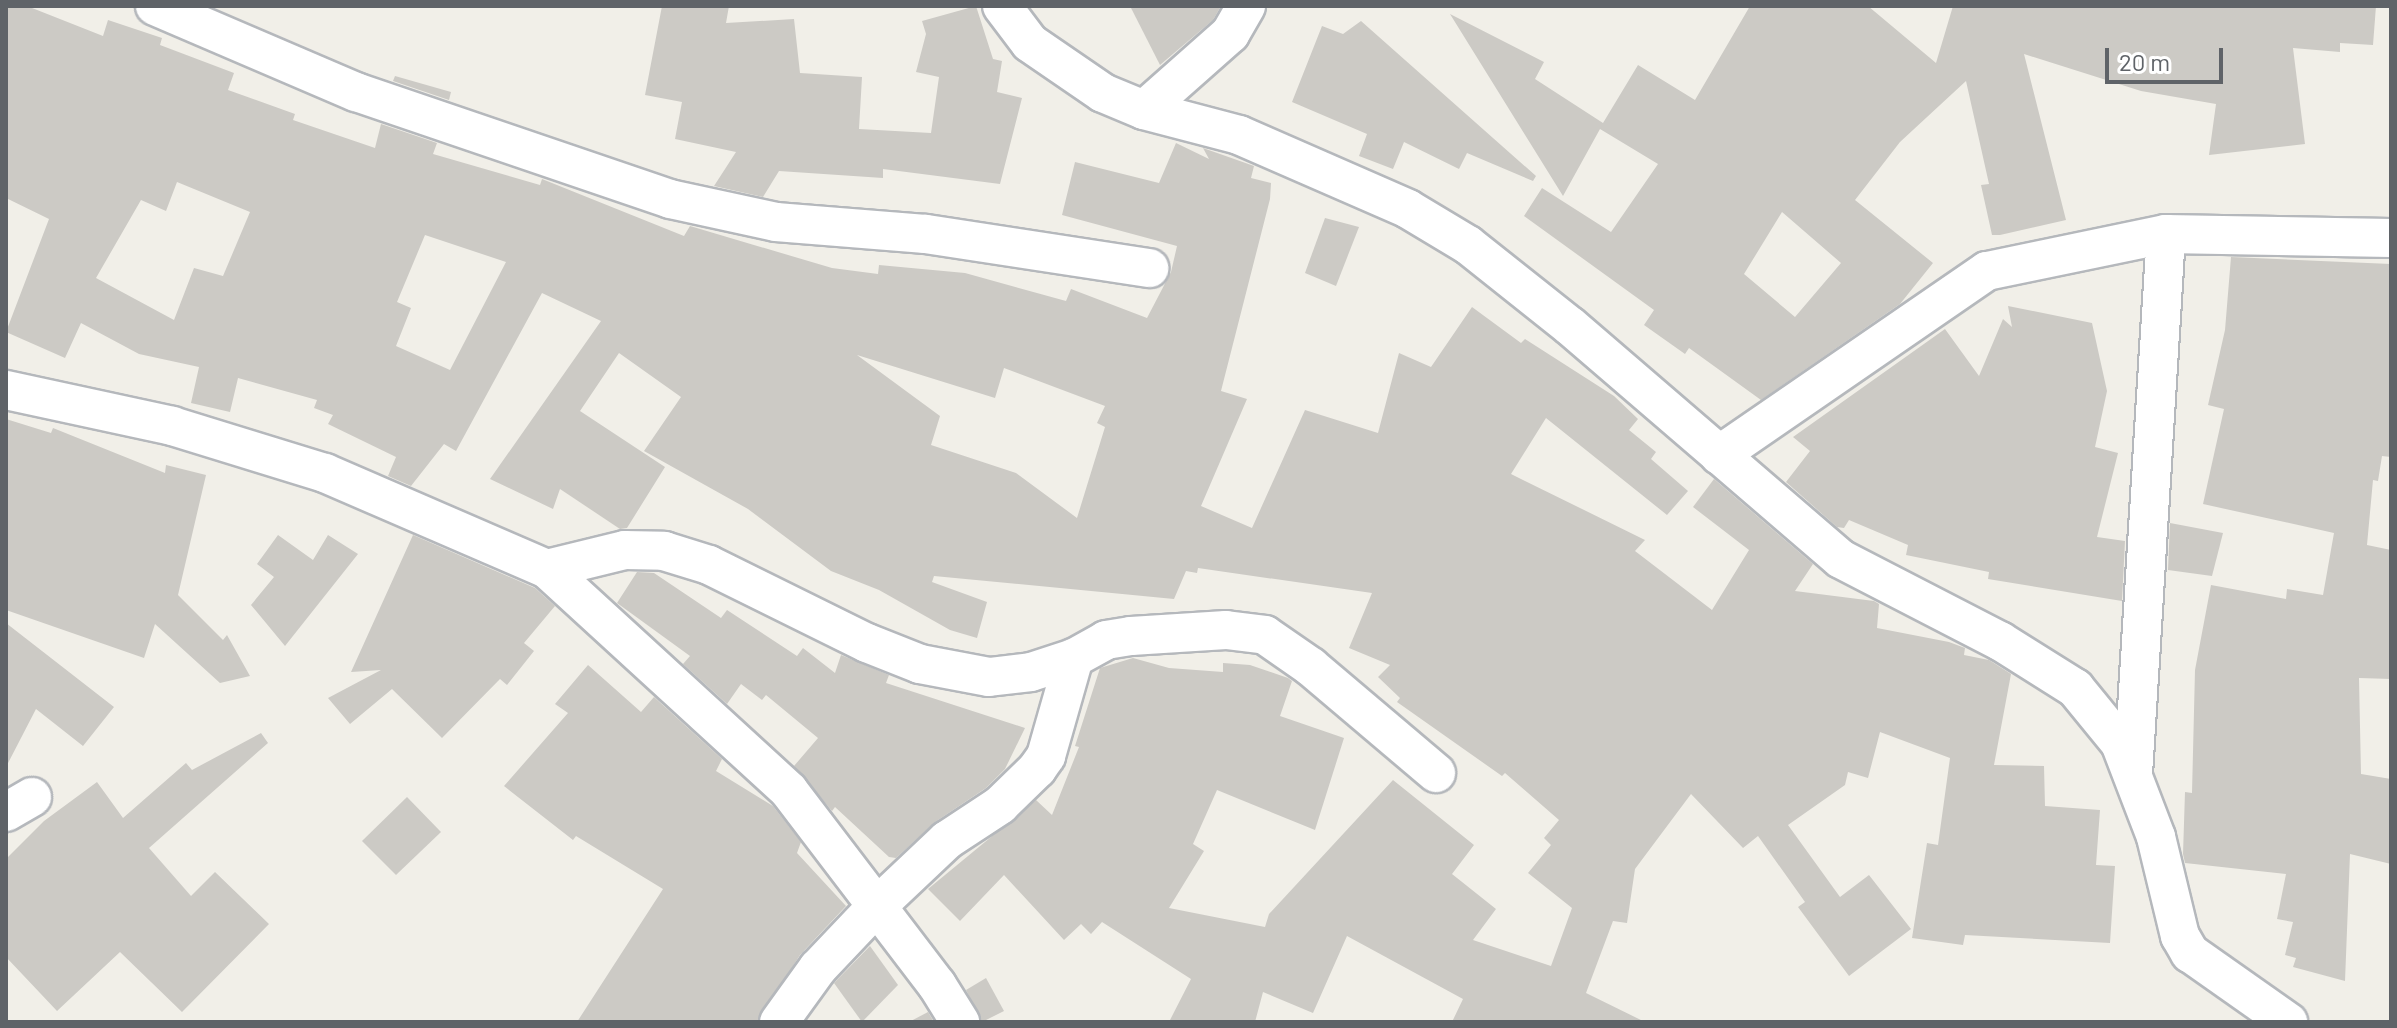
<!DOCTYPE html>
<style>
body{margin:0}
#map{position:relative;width:2397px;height:1028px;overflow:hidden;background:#f1efe8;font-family:Barlow,sans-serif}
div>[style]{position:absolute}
.building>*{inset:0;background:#cccac5}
.roads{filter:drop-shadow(2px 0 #b5b8bc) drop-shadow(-2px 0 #b5b8bc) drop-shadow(0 2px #b5b8bc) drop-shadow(0 -2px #b5b8bc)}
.minor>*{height:38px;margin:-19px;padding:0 19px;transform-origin:19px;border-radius:19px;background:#fff}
span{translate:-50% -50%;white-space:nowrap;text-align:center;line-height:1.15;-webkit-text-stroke:6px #fff;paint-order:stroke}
.frame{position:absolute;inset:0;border:8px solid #5f6368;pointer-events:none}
.scale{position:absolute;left:2105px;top:48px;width:118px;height:36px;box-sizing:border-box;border:4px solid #5f6368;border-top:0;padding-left:10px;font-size:24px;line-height:28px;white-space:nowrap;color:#5f6368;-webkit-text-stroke:6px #fff;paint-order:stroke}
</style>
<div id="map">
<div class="building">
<i style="clip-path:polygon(evenodd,6px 6px,27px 6px,103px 36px,108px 20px,162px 38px,160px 45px,234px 73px,228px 90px,295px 114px,293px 120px,375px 148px,381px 124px,437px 143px,433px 154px,540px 185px,542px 179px,684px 236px,690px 226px,832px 268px,878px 274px,879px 265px,965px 273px,1066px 301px,1071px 289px,1147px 318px,1171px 272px,1177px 246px,1062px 215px,1075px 162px,1159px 183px,1176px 143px,1209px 159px,1203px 148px,1254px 166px,1251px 178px,1271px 183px,1270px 199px,1221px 391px,1247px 399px,1201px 506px,1252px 528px,1305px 410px,1378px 433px,1399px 353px,1431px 367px,1472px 307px,1521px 343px,1525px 339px,1614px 396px,1638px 419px,1629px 430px,1656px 452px,1651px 459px,1688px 491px,1667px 515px,1546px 418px,1511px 474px,1645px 540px,1635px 551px,1712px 610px,1749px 550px,1693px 507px,1714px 479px,1813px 564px,1795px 591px,1874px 601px,1879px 604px,1877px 628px,1949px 642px,1965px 648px,1964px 655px,1989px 660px,2011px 674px,1994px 765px,2044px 766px,2045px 806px,2100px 810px,2096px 865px,2115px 866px,2110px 943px,1965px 935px,1963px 945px,1912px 938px,1927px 843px,1938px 845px,1950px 758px,1880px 732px,1868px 778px,1848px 772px,1845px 785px,1788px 825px,1840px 897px,1869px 875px,1911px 929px,1849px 976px,1798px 907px,1805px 902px,1758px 836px,1743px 848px,1691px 794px,1635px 869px,1627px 923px,1613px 921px,1586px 993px,1645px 1022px,1452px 1022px,1463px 999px,1347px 936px,1313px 1013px,1263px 992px,1255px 1022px,1169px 1022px,1191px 979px,1102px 922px,1091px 934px,1081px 924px,1064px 940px,1004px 875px,960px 921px,928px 889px,1036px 800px,1052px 815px,1079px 747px,1075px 746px,1100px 668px,1133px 658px,1169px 668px,1223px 672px,1223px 663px,1250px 665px,1288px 678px,1292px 681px,1280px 716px,1344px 738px,1315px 830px,1217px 790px,1193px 844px,1204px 851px,1169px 908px,1265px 927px,1269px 914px,1393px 780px,1474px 845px,1452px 874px,1496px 909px,1473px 940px,1551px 966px,1572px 908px,1528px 873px,1551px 845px,1544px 838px,1559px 820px,1505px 773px,1502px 776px,1397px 702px,1400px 698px,1378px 677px,1390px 665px,1349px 648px,1372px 593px,1198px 568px,1197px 573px,1186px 571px,1174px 599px,934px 576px,932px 582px,987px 602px,977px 638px,950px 630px,879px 590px,831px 571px,748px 509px,644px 451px,681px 397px,619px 353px,580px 411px,665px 467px,627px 528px,620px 529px,560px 489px,553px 509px,490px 479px,601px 321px,542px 293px,456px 451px,444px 444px,411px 486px,388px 476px,396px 457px,328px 424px,333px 415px,314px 408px,317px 400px,238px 378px,230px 412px,191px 403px,199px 367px,139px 354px,81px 323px,65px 358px,6px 332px,49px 219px,6px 198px,6px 6px,177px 182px,250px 212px,223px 276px,194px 268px,174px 320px,96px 278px,141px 200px,166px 211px,177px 182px,6px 6px,425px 235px,506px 262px,450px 370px,396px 346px,411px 308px,397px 302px,425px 235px,6px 6px,857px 355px,995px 398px,1004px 368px,1105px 406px,1097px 423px,1105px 427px,1077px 518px,1016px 473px,931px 445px,940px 416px,857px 355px)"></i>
<i style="clip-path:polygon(662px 6px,729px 6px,726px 23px,794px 19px,800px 73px,862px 77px,859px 129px,931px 133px,939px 77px,916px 72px,926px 34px,922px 21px,976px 6px,993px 59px,1002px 61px,997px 92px,1022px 98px,1000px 184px,883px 169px,883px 178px,779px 171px,763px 197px,714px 186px,736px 152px,675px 139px,682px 102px,645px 95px)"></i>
<i style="clip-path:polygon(1130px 6px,1221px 6px,1213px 20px,1160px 65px)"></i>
<i style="clip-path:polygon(evenodd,1750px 6px,1868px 6px,1936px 63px,1953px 6px,2376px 6px,2373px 45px,2340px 43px,2340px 52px,2293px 48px,2305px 144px,2209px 155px,2216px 104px,2141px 91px,2024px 54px,2066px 220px,2000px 235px,1992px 235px,1981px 185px,1989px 184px,1966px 81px,1900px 142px,1855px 200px,1933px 263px,1900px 304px,1761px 400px,1689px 348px,1685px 354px,1644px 325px,1654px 310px,1524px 216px,1542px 188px,1611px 232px,1658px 164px,1600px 129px,1563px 196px,1450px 14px,1544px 62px,1535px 79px,1603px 123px,1638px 65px,1695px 100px,1750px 6px,1782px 212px,1841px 263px,1795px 317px,1744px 274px,1782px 212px)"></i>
<i style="clip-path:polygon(1361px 21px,1536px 176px,1533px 181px,1467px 153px,1459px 169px,1404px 142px,1393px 169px,1359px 156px,1367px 134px,1292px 102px,1322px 26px,1343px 34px)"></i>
<i style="clip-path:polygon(395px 76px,451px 92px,449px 100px,393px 81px)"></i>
<i style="clip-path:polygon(1325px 218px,1359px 227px,1336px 286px,1305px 273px)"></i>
<i style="clip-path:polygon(2231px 257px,2391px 264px,2391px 457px,2382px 456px,2378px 481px,2373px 480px,2367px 545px,2391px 550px,2391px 679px,2359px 678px,2361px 774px,2391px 779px,2391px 864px,2350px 854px,2345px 981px,2293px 967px,2296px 958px,2285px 955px,2293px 922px,2277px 919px,2286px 874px,2185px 863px,2183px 854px,2185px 792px,2192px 793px,2195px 670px,2211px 585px,2286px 599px,2287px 589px,2323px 595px,2334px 533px,2203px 504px,2224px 409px,2208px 405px,2225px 330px)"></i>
<i style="clip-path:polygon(2008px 306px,2092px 323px,2107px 391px,2095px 447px,2118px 453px,2097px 537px,2125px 541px,2122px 601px,1988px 579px,1989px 572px,1906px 555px,1908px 545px,1849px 520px,1844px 528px,1837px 527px,1786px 482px,1810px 451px,1793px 437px,1945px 329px,1979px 376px,2003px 319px,2012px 327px)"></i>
<i style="clip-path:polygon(6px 419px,51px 433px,53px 428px,165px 473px,166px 465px,206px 475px,178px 595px,223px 640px,227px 635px,250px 676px,220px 683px,155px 624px,144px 658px,6px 610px)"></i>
<i style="clip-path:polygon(2170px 523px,2223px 533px,2212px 576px,2168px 570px)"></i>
<i style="clip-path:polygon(278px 535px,313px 560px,328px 535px,358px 554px,285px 646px,251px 605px,274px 577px,257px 564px)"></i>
<i style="clip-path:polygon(413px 535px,535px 588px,555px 606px,524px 643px,534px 651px,507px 685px,500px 679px,442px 738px,392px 689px,350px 724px,328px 698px,381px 670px,351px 672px)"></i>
<i style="clip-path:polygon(637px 572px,654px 573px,721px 618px,727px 610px,797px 656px,803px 648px,835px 673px,841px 655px,889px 675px,886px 683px,1025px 728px,1005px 769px,986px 788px,935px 822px,896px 858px,889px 857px,835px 807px,832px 811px,794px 766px,818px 738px,766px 695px,762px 700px,741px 684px,727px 704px,683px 664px,690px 656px,617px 603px)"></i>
<i style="clip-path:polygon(6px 623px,114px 707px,83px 746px,36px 709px,6px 767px)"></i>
<i style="clip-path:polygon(588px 665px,641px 712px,654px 697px,722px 759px,716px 771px,773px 806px,801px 842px,797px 853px,846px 906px,800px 955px,757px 1022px,577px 1022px,663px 889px,576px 836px,573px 840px,504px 786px,568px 713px,555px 704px)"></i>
<i style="clip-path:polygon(261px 733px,268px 743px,149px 848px,191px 896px,215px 872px,269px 924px,182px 1012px,120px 952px,57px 1011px,6px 957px,6px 859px,44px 821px,97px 782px,123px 818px,186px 763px,192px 770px)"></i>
<i style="clip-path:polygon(407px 797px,441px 832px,396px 875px,362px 841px)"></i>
<i style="clip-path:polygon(870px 946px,898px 985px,862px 1022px,834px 983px)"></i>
<i style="clip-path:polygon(986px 978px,1004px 1011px,982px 1022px,966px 990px)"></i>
<i style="clip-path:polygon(928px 1012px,934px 1022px,909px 1022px)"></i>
</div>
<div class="roads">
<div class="minor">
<i style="left:155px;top:6px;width:219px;rotate:23.2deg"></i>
<i style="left:356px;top:92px;width:332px;rotate:18.8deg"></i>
<i style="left:670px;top:199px;width:108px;rotate:12.2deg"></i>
<i style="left:776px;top:222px;width:150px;rotate:4.6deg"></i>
<i style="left:926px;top:234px;width:226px;rotate:8.7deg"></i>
<i style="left:1002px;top:6px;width:46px;rotate:52.9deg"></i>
<i style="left:1030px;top:43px;width:88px;rotate:34.4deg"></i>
<i style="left:1103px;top:93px;width:44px;rotate:22.5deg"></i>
<i style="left:1144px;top:110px;width:98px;rotate:14.7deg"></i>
<i style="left:1239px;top:135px;width:184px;rotate:23.6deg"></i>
<i style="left:1408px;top:209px;width:70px;rotate:31deg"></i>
<i style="left:1468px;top:245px;width:130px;rotate:38.5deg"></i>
<i style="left:1570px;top:326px;width:357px;rotate:40.7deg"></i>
<i style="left:1841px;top:559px;width:179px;rotate:27.3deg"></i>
<i style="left:2000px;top:641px;width:89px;rotate:32.1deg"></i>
<i style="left:2075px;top:688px;width:71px;rotate:50.7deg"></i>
<i style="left:2120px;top:743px;width:101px;rotate:69deg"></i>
<i style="left:2156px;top:837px;width:102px;rotate:76.4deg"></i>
<i style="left:2180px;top:936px;width:20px;rotate:60deg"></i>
<i style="left:2190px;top:953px;width:120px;rotate:35.1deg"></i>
<i style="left:1144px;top:110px;width:115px;rotate:-41.5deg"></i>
<i style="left:1230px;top:34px;width:32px;rotate:-60deg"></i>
<i style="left:6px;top:390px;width:170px;rotate:12.2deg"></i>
<i style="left:172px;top:426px;width:160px;rotate:17.1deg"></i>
<i style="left:325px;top:473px;width:242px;rotate:23.4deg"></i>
<i style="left:547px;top:569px;width:328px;rotate:42.5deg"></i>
<i style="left:789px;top:791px;width:244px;rotate:52.7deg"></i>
<i style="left:937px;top:985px;width:44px;rotate:58.1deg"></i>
<i style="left:1719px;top:455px;width:325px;rotate:-34.5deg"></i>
<i style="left:1987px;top:271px;width:183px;rotate:-11.7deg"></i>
<i style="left:2166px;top:234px;width:225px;rotate:1deg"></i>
<i style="left:547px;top:569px;width:80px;rotate:-13.7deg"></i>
<i style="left:625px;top:550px;width:39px;rotate:1deg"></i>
<i style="left:664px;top:551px;width:47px;rotate:17.3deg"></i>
<i style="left:709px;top:565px;width:176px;rotate:26.3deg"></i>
<i style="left:867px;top:643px;width:57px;rotate:21.6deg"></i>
<i style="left:920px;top:664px;width:70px;rotate:10.7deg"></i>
<i style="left:989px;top:677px;width:42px;rotate:-6.8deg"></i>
<i style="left:1031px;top:672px;width:45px;rotate:-18deg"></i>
<i style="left:1074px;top:658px;width:37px;rotate:-29deg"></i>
<i style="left:1106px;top:640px;width:25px;rotate:-9deg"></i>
<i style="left:1131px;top:636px;width:95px;rotate:-3.6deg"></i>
<i style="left:1226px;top:630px;width:39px;rotate:7deg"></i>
<i style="left:1265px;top:635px;width:56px;rotate:34.8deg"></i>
<i style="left:1311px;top:667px;width:164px;rotate:40.3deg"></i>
<i style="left:2133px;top:774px;width:541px;rotate:-86.5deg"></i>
<i style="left:6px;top:812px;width:30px;rotate:-30deg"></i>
<i style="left:779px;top:1022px;width:67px;rotate:-54.2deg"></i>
<i style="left:818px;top:968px;width:83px;rotate:-46.5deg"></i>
<i style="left:875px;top:908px;width:99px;rotate:-43.4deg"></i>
<i style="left:947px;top:840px;width:64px;rotate:-33.4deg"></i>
<i style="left:1000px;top:805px;width:52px;rotate:-44.2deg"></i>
<i style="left:1037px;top:769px;width:16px;rotate:-55deg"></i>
<i style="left:1046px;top:756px;width:102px;rotate:-74.1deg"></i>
</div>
</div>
<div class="frame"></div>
<div class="scale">20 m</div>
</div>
